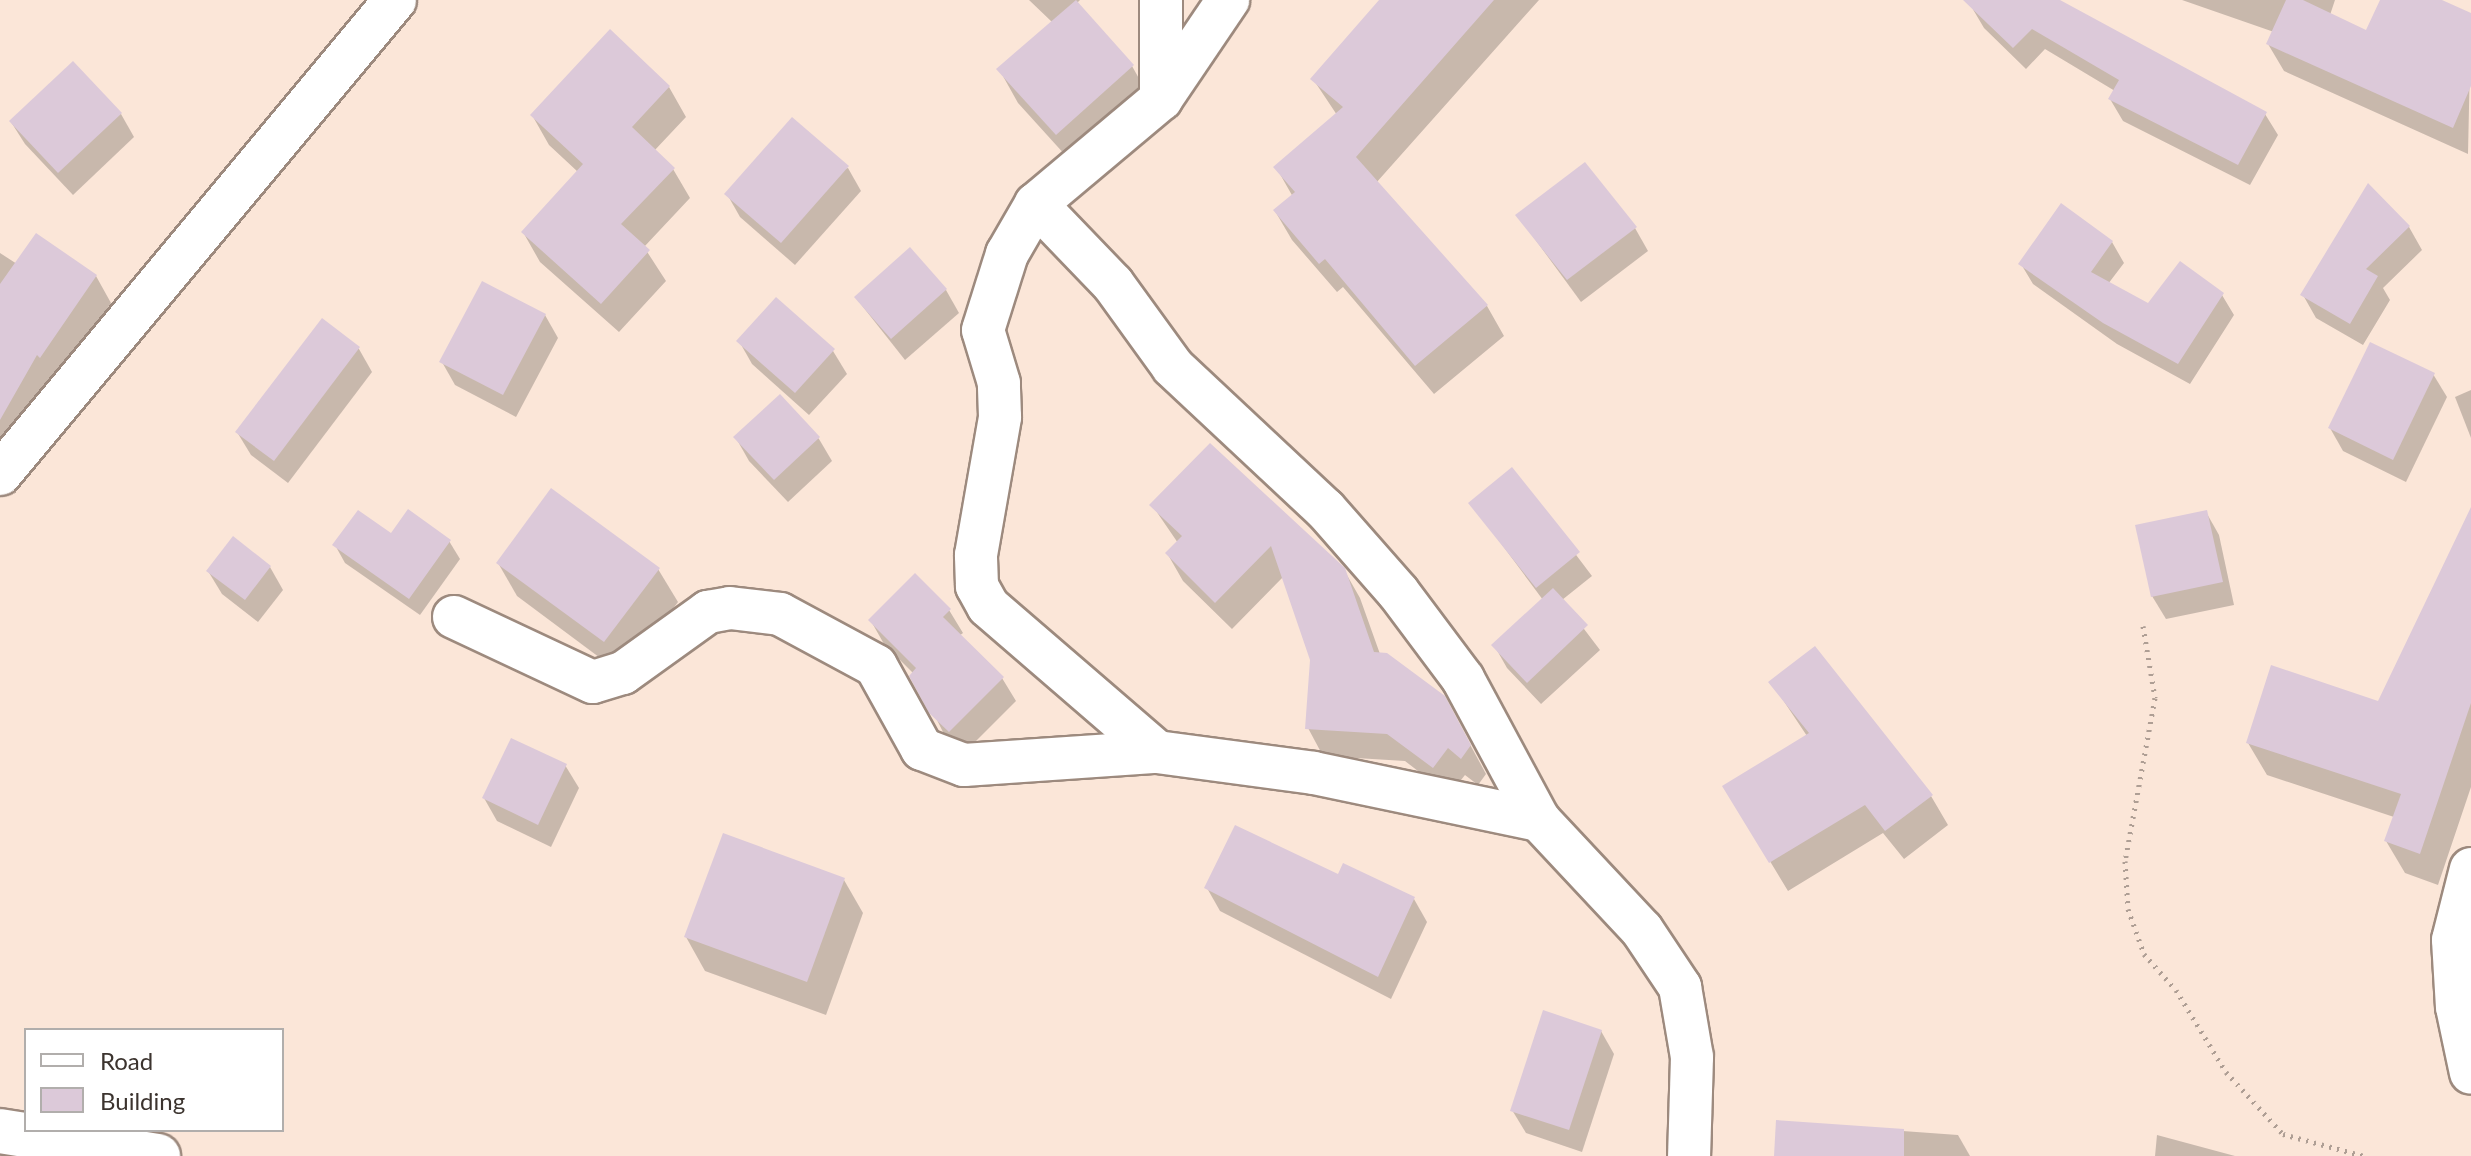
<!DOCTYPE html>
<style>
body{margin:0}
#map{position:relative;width:2471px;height:1156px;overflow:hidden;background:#fbe6d8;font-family:Lato,sans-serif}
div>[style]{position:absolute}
.shadow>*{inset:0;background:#0003}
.building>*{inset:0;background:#dcc9d9}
.path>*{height:5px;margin-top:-2.5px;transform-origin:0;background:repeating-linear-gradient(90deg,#ae9e94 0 2px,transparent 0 8px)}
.roads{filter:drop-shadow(2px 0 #9d8a7e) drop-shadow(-2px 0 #9d8a7e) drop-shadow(0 2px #9d8a7e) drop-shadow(0 -2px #9d8a7e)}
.minor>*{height:42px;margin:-21px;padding:0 21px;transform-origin:21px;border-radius:21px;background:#fff}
.trunk>*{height:44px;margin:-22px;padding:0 22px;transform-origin:22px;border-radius:22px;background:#fff}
span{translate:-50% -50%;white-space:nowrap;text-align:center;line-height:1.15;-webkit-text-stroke:6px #fff;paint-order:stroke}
.legend{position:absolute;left:24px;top:1028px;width:260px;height:104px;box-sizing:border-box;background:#fff;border:2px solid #b1aeac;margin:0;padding:10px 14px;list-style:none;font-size:24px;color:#3c342f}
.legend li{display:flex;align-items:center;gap:16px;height:40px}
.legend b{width:40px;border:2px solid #b1aeac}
</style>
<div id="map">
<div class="shadow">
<i style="clip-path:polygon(1029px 0,1080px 0,1076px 4px,1132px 66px,1151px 100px,1076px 167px,1018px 103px,999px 69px,1052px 22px)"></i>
<i style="clip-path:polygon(1380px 0,1539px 0,1376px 183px,1487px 306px,1504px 336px,1434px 394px,1343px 287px,1337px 292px,1292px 240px,1275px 211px,1293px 197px,1276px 167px,1337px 115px,1313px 79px)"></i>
<i style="clip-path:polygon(1977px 0,2055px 0,2265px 114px,2278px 135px,2250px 185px,2123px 121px,2110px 99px,2115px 91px,2045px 49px,2026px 69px,1984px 28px,1971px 6px)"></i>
<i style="clip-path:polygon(2182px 0,2335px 0,2330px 15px,2367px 33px,2382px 0,2437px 0,2471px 15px,2468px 154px,2284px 71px,2268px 44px,2274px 32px)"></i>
<i style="clip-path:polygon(669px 87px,686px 117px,654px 151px,673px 169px,690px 198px,644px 247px,666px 281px,619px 332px,540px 262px,523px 232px,578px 172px,549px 145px,532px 115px)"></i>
<i style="clip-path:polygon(121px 114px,134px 137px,73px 195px,25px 144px,11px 122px)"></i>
<i style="clip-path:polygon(848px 168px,861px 191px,795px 265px,740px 217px,727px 194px)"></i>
<i style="clip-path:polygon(2368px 187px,2409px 227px,2422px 250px,2383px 288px,2390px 300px,2363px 345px,2316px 318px,2303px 295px)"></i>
<i style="clip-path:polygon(1518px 216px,1635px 228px,1648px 251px,1581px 302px)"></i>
<i style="clip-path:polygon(2112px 242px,2124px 263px,2108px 284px,2149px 306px,2222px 295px,2234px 315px,2190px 384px,2117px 344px,2033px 284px,2021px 264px)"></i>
<i style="clip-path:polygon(0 253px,17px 264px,96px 276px,111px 303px,0 473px)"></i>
<i style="clip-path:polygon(946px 290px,959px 313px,905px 360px,856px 298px)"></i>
<i style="clip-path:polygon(545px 315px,558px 338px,516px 417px,455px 385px,442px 362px)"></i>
<i style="clip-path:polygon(322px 321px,359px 349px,372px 372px,288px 483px,251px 455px,237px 432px)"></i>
<i style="clip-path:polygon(739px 341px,833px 351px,847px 374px,809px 415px,752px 364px)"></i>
<i style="clip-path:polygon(2433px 374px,2447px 397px,2406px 482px,2343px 451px,2330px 428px)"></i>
<i style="clip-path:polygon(2471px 390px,2471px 438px,2455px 397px)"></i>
<i style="clip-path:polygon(780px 397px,819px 439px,832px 461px,788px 502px,749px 461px,736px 438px)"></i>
<i style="clip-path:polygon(1512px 470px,1592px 576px,1562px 600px,1600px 650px,1541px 704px,1507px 668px,1494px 645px,1543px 600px,1471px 503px)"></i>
<i style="clip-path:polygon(1152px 505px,1344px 570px,1360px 598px,1380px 654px,1460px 726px,1486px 774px,1478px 785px,1465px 775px,1449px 795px,1405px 761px,1323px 756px,1308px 728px,1312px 660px,1283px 577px,1232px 629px,1183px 581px,1167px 553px,1178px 543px)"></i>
<i style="clip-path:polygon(2206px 512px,2219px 535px,2234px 605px,2166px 619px,2152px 596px)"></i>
<i style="clip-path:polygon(391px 536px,449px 541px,460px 559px,420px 615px,345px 563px,335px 545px)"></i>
<i style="clip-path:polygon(2471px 542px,2471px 787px,2438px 885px,2405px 873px,2386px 841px,2394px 817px,2267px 775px,2248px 743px,2380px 703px)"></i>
<i style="clip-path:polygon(498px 563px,658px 569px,678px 602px,623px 675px,517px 596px)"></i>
<i style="clip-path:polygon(270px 567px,283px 590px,258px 622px,222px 594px,208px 571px)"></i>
<i style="clip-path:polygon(949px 610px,963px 633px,959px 636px,1002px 678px,1016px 701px,963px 754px,945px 736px,914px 674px,884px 644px,871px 621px)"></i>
<i style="clip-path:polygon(1771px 682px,1931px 796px,1948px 825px,1904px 859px,1883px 833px,1788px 891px,1742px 815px,1807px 736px)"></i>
<i style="clip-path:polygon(565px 765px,579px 788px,551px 847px,497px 821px,484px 798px)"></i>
<i style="clip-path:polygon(1339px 877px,1414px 899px,1427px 922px,1391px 999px,1220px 911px,1207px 888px)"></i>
<i style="clip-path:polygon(844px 880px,863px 913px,826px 1015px,705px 971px,686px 937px)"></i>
<i style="clip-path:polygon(1601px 1031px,1614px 1054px,1582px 1152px,1526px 1133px,1512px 1110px)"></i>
<i style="clip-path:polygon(1778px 1122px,1958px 1135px,1970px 1156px,1776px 1156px)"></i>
<i style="clip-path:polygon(2157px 1135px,2235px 1156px,2155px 1156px)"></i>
</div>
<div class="building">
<i style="clip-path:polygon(1076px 0,1134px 65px,1056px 135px,996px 69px)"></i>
<i style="clip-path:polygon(1379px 0,1494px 0,1356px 157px,1488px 305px,1415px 366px,1325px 259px,1319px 264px,1273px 210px,1295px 192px,1273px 167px,1343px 107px,1310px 79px)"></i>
<i style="clip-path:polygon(1963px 0,2060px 0,2267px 112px,2238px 165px,2108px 99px,2119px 80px,2032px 29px,2013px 48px)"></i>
<i style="clip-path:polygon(2286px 0,2303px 0,2366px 30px,2380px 0,2442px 0,2471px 13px,2471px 86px,2453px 128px,2266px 44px)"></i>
<i style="clip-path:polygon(610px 29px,670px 86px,632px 127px,675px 168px,621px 224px,650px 250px,601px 304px,521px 232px,583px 164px,530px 115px)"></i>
<i style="clip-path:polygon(73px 61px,122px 113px,58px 173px,9px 121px)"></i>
<i style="clip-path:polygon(792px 117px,849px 166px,781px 243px,724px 194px)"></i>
<i style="clip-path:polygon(1585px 162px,1637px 227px,1567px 280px,1515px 215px)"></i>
<i style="clip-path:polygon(2368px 183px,2410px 226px,2366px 269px,2378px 276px,2350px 324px,2300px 295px)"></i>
<i style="clip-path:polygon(2061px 203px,2113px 241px,2091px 272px,2148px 303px,2180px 261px,2224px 293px,2178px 364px,2103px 323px,2018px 264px)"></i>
<i style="clip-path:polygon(36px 233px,97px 275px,40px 358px,37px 355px,0 420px,0 284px)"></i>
<i style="clip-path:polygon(910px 247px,947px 289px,891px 339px,854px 297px)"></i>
<i style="clip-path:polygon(482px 281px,546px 314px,503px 395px,439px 362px)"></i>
<i style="clip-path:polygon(776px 297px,835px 349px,795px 393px,736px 341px)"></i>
<i style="clip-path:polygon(322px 318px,360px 347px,274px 461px,235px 432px)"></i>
<i style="clip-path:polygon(2370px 342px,2435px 373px,2393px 460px,2328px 428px)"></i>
<i style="clip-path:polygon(780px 394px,820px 437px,774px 480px,733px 437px)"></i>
<i style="clip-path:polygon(1210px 443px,1345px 568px,1374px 652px,1387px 653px,1445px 696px,1471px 745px,1461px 759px,1448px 748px,1433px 768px,1387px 734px,1305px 729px,1310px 660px,1271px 546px,1215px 603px,1165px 553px,1182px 536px,1149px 505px)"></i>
<i style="clip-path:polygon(1512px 467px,1580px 552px,1536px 588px,1468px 503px)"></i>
<i style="clip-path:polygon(551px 488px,660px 568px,604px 642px,496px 563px)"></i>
<i style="clip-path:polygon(2471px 507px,2471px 703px,2420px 854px,2384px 841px,2401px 794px,2246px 743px,2271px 665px,2378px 701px)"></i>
<i style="clip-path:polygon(408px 509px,451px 540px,409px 599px,332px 545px,358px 510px,391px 533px)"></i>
<i style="clip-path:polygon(2207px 510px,2223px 582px,2151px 597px,2135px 525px)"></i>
<i style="clip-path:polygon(233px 536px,271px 566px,245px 600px,206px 571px)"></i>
<i style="clip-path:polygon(915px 573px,951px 609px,943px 617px,1004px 677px,949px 732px,929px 713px,909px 676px,916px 668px,868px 620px)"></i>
<i style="clip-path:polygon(1553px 588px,1588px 625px,1527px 683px,1491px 645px)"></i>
<i style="clip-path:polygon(1815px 646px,1933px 795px,1885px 831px,1865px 805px,1769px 863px,1722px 786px,1809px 733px,1768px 682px)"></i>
<i style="clip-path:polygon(511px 738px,567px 764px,538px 825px,482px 798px)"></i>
<i style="clip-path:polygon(1235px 825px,1338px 874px,1343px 863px,1415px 897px,1378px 977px,1204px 888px)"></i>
<i style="clip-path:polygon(723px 833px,845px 878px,807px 982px,684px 937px)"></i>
<i style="clip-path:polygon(1543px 1010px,1602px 1030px,1569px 1130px,1510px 1111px)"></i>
<i style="clip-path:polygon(1776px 1120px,1904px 1129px,1904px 1156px,1774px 1156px)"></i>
</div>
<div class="path">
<i style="left:2143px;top:626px;width:73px;rotate:80.5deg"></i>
<i style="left:2155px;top:698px;width:166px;rotate:100.4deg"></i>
<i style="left:2125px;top:861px;width:48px;rotate:86.4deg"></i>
<i style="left:2128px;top:909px;width:48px;rotate:70.4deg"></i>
<i style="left:2144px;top:954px;width:48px;rotate:48.4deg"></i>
<i style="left:2176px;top:990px;width:96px;rotate:58.6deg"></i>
<i style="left:2226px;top:1072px;width:84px;rotate:47.4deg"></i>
<i style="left:2283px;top:1134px;width:84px;rotate:15.2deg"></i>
</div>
<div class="roads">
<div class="minor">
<i style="left:1161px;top:0;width:99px;rotate:90deg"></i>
<i style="left:1036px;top:204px;width:111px;rotate:46.1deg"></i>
<i style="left:1113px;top:284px;width:102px;rotate:54.1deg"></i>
<i style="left:1173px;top:367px;width:208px;rotate:43.1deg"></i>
<i style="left:1325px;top:509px;width:111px;rotate:48.7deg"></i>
<i style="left:1398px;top:592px;width:109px;rotate:53.2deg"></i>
<i style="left:1463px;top:679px;width:160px;rotate:61.7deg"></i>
<i style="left:0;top:474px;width:617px;rotate:-50.19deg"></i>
<i style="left:454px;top:617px;width:153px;rotate:25.1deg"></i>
<i style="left:593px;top:682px;width:31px;rotate:-17deg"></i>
<i style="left:623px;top:673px;width:105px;rotate:-35.7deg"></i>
<i style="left:708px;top:612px;width:22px;rotate:-10deg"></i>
<i style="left:730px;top:608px;width:50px;rotate:6.8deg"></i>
<i style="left:780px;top:614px;width:109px;rotate:28.4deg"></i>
<i style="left:876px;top:666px;width:95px;rotate:61deg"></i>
<i style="left:922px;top:749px;width:45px;rotate:20.9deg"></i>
<i style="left:964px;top:765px;width:193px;rotate:-3.9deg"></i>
<i style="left:1157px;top:752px;width:158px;rotate:7.6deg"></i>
<i style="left:1314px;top:773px;width:230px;rotate:11.8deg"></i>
<i style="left:1539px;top:820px;width:151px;rotate:46.9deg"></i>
<i style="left:1642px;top:930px;width:69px;rotate:56.3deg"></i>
<i style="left:1680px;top:987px;width:71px;rotate:80.3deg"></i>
<i style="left:1692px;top:1057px;width:99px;rotate:91.7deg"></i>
<i style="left:1157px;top:752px;width:223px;rotate:-139.2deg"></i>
<i style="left:988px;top:606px;width:23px;rotate:-119deg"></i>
<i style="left:977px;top:586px;width:31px;rotate:-92deg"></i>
<i style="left:976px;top:555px;width:140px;rotate:-80.1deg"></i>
<i style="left:1000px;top:417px;width:34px;rotate:-92deg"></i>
<i style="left:999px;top:383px;width:55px;rotate:-106.8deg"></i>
<i style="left:983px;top:330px;width:80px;rotate:-72.5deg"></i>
<i style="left:1007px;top:254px;width:58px;rotate:-59.9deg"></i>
<i style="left:1036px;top:204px;width:163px;rotate:-40deg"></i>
<i style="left:1161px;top:99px;width:120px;rotate:-55.9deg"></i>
<i style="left:2471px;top:869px;width:73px;rotate:104.2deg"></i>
<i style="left:2453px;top:940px;width:67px;rotate:86.6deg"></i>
<i style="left:2457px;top:1007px;width:67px;rotate:78deg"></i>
</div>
<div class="trunk">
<i style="left:0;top:1131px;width:160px;rotate:9deg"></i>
</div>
</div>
<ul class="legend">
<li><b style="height:10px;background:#fff"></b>Road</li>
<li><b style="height:22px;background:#dcc9d9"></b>Building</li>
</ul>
</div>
